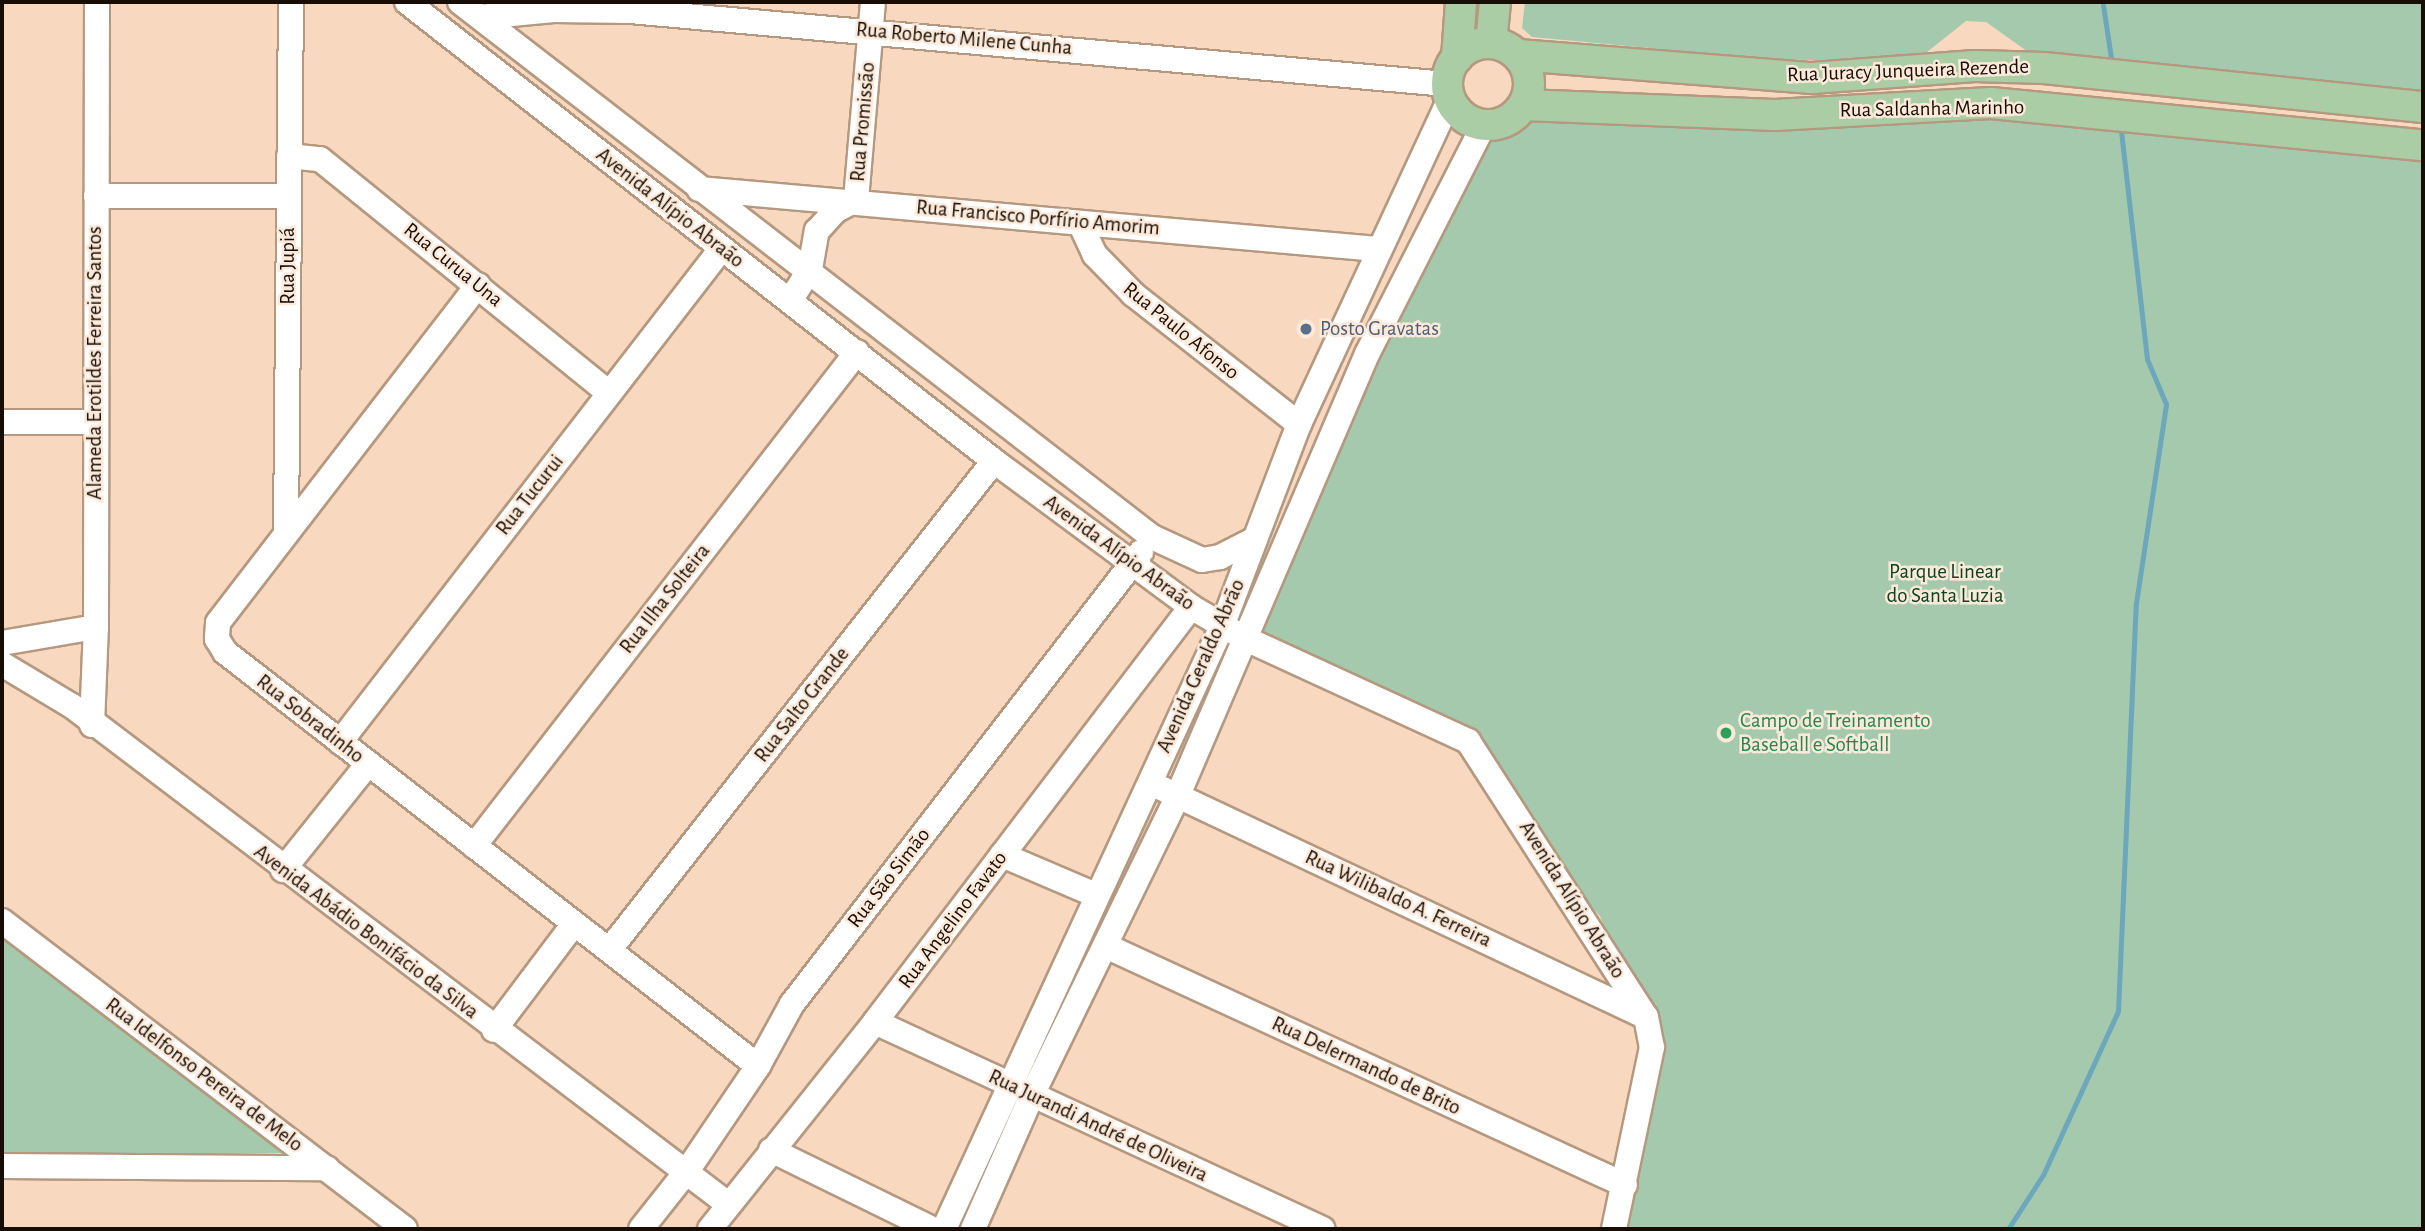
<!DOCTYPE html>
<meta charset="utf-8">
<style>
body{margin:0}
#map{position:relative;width:2425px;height:1231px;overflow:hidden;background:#f8d9bf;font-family:"Alegreya Sans",sans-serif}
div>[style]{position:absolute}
.green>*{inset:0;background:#a5c9ad}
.stream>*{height:5px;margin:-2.5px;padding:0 2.5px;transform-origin:2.5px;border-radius:2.5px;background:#6ca7bc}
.roads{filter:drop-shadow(2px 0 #b4987f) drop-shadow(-2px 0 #b4987f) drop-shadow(0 2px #b4987f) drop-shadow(0 -2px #b4987f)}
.minor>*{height:24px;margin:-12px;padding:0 12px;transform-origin:12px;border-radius:12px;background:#fff}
.major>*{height:30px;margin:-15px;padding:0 15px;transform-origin:15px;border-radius:15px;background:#abcda5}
.major>.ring{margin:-15px;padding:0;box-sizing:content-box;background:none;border:30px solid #abcda5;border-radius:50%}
.dots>*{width:19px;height:19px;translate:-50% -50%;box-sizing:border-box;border:4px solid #fce9d9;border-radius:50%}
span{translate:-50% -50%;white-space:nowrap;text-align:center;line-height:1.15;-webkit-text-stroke:5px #fce9d9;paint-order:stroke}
.street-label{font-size:21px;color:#170d05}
.service-label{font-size:21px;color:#4e5e75}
.left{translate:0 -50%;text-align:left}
.park-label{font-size:21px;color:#0d4221}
.leisure-label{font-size:21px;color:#27864d}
.frame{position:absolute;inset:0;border:4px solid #170d05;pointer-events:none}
</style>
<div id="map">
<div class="green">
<i style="clip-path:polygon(1525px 2px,2423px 2px,2423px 92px,2031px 54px,1986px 22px,1966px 21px,1927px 52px,1853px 61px,1767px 59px,1532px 37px,1522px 28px)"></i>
<i style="clip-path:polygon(1944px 105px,2423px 145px,2423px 1229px,1614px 1229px,1652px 1047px,1600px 916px,1547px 859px,1468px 741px,1244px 638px,1318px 470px,1492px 134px,1527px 111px)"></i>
<i style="clip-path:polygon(2px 935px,295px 1153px,2px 1153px)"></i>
</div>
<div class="stream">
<i style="left:2103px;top:5px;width:54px;rotate:81.4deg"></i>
<i style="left:2008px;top:1229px;width:64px;rotate:-57.1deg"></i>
<i style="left:2043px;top:1175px;width:180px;rotate:-65.4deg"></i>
<i style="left:2118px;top:1011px;width:408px;rotate:-87.5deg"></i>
<i style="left:2136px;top:603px;width:201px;rotate:-81.4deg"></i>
<i style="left:2166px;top:404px;width:49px;rotate:-112.9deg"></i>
<i style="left:2147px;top:359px;width:229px;rotate:-96.5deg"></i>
</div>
<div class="roads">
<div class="minor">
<i style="left:407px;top:2px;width:745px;rotate:38.02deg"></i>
<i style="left:994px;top:461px;width:245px;rotate:36.5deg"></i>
<i style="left:1191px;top:607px;width:61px;rotate:30.3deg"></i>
<i style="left:1244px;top:638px;width:247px;rotate:24.7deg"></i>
<i style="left:1468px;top:741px;width:328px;rotate:57.2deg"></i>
<i style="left:1646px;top:1017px;width:31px;rotate:79deg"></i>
<i style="left:1652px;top:1047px;width:186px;rotate:101.8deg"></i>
<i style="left:460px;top:2px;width:875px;rotate:37.71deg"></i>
<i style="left:1152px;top:537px;width:55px;rotate:24.7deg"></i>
<i style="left:1202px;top:560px;width:18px;rotate:-9deg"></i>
<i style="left:1220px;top:557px;width:39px;rotate:-27deg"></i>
<i style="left:480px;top:17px;width:74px;rotate:-5.4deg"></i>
<i style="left:554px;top:10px;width:76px;rotate:0.8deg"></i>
<i style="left:630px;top:11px;width:820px;rotate:5.11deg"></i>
<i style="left:289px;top:156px;width:31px;rotate:6deg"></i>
<i style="left:320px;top:159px;width:372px;rotate:39deg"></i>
<i style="left:699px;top:189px;width:681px;rotate:5.06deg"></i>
<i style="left:96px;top:196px;width:192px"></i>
<i style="left:856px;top:200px;width:199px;rotate:-85.1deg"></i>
<i style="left:1080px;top:223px;width:35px;rotate:65deg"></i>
<i style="left:1095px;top:255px;width:54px;rotate:45.7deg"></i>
<i style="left:1133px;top:294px;width:211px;rotate:38.1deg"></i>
<i style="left:478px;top:285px;width:426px;rotate:127.6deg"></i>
<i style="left:218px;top:623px;width:16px;rotate:94deg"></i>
<i style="left:217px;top:639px;width:15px;rotate:58deg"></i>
<i style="left:225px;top:652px;width:675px;rotate:37.84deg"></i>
<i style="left:790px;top:301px;width:38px;rotate:-58deg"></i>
<i style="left:810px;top:269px;width:39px;rotate:-80deg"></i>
<i style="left:817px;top:231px;width:27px;rotate:-48deg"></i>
<i style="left:835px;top:211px;width:24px;rotate:-28deg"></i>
<i style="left:2px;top:422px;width:92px"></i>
<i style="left:286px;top:530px;width:528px;rotate:-89.46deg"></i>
<i style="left:2px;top:643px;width:95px;rotate:-9.7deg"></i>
<i style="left:2px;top:664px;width:82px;rotate:31deg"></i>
<i style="left:72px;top:706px;width:824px;rotate:37.2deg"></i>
<i style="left:92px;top:725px;width:98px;rotate:-87.7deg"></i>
<i style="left:96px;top:627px;width:625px;rotate:-89.91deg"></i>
<i style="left:340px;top:742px;width:623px;rotate:-52.3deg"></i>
<i style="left:1163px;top:789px;width:534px;rotate:25.27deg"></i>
<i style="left:474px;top:846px;width:625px;rotate:-52.21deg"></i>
<i style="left:1002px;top:855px;width:102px;rotate:23.1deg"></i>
<i style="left:283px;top:870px;width:136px;rotate:-51.3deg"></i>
<i style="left:2px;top:921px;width:507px;rotate:37.39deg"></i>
<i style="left:1108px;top:947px;width:569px;rotate:24.72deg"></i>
<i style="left:610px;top:949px;width:621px;rotate:-51.8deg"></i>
<i style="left:875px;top:1022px;width:493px;rotate:24.8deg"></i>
<i style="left:494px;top:1030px;width:131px;rotate:-53deg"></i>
<i style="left:771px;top:1150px;width:179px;rotate:26.1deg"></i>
<i style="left:2px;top:1166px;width:325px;rotate:0.4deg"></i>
<i style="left:641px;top:1229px;width:74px;rotate:-51.6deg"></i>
<i style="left:687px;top:1171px;width:127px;rotate:-55.9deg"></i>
<i style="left:758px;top:1066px;width:71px;rotate:-61.3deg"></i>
<i style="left:792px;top:1004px;width:571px;rotate:-52.33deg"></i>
<i style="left:710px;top:1229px;width:265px;rotate:-51.4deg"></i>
<i style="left:875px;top:1022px;width:522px;rotate:-52.71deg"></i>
<i style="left:944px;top:1229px;width:666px;rotate:-65.24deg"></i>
<i style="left:1223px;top:624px;width:214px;rotate:-69.2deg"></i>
<i style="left:1299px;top:424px;width:358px;rotate:-65.1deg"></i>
<i style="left:973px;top:1229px;width:146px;rotate:-66.2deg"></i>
<i style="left:1032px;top:1095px;width:334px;rotate:-64deg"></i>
<i style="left:1178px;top:795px;width:480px;rotate:-66.8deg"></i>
<i style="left:1367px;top:354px;width:256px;rotate:-63deg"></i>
</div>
<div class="major">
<i class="ring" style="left:1447px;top:43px;width:52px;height:52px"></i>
<i style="left:1491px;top:43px;width:41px;rotate:-84.4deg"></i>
<i style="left:1518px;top:55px;width:295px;rotate:4.5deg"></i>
<i style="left:1812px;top:78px;width:163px;rotate:-4.2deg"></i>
<i style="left:1975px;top:66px;width:69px;rotate:1.7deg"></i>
<i style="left:2044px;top:68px;width:381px;rotate:5.9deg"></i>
<i style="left:1457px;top:58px;width:56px;rotate:-85.9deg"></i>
<i style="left:1524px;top:105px;width:251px;rotate:2.3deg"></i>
<i style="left:1775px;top:115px;width:216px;rotate:-3.2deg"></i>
<i style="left:1991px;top:103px;width:434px;rotate:5.6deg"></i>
</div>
</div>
<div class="dots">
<i style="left:1306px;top:329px;background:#5c6f8a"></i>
<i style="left:1726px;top:733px;background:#2e9e5b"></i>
</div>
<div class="street-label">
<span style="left:964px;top:39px;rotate:5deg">Rua Roberto Milene Cunha</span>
<span style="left:1908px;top:71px;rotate:-2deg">Rua Juracy Junqueira Rezende</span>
<span style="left:1932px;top:109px;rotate:-1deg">Rua Saldanha Marinho</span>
<span style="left:863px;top:122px;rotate:-85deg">Rua Promissão</span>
<span style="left:670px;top:208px;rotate:38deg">Avenida Alípio Abraão</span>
<span style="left:1038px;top:218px;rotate:5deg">Rua Francisco Porfírio Amorim</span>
<span style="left:453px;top:265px;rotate:39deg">Rua Curua Una</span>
<span style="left:288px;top:266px;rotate:-90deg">Rua Jupiá</span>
<span style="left:1181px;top:331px;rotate:39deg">Rua Paulo Afonso</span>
<span style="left:95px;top:363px;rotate:-90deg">Alameda Erotildes Ferreira Santos</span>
<span style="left:530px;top:495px;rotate:-52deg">Rua Tucurui</span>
<span style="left:1119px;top:553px;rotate:36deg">Avenida Alípio Abraão</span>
<span style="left:665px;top:599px;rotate:-52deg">Rua Ilha Solteira</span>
<span style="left:1201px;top:666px;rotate:-66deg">Avenida Geraldo Abrão</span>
<span style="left:802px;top:705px;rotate:-52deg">Rua Salto Grande</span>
<span style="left:310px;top:719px;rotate:38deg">Rua Sobradinho</span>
<span style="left:889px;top:878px;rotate:-52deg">Rua São Simão</span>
<span style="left:1398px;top:899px;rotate:25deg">Rua Wilibaldo A. Ferreira</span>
<span style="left:1572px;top:900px;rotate:58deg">Avenida Alípio Abraão</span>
<span style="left:953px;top:920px;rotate:-53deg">Rua Angelino Favato</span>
<span style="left:366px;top:932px;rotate:37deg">Avenida Abádio Bonifácio da Silva</span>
<span style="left:1366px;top:1066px;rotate:25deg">Rua Delermando de Brito</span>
<span style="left:204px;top:1075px;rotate:37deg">Rua Idelfonso Pereira de Melo</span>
<span style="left:1098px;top:1126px;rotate:25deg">Rua Jurandi André de Oliveira</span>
</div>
<div class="service-label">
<span class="left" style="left:1320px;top:329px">Posto Gravatas</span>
</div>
<div class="park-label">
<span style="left:1945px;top:584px">Parque Linear<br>do Santa Luzia</span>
</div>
<div class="leisure-label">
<span class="left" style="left:1740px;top:733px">Campo de Treinamento<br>Baseball e Softball</span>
</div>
<div class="frame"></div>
</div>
